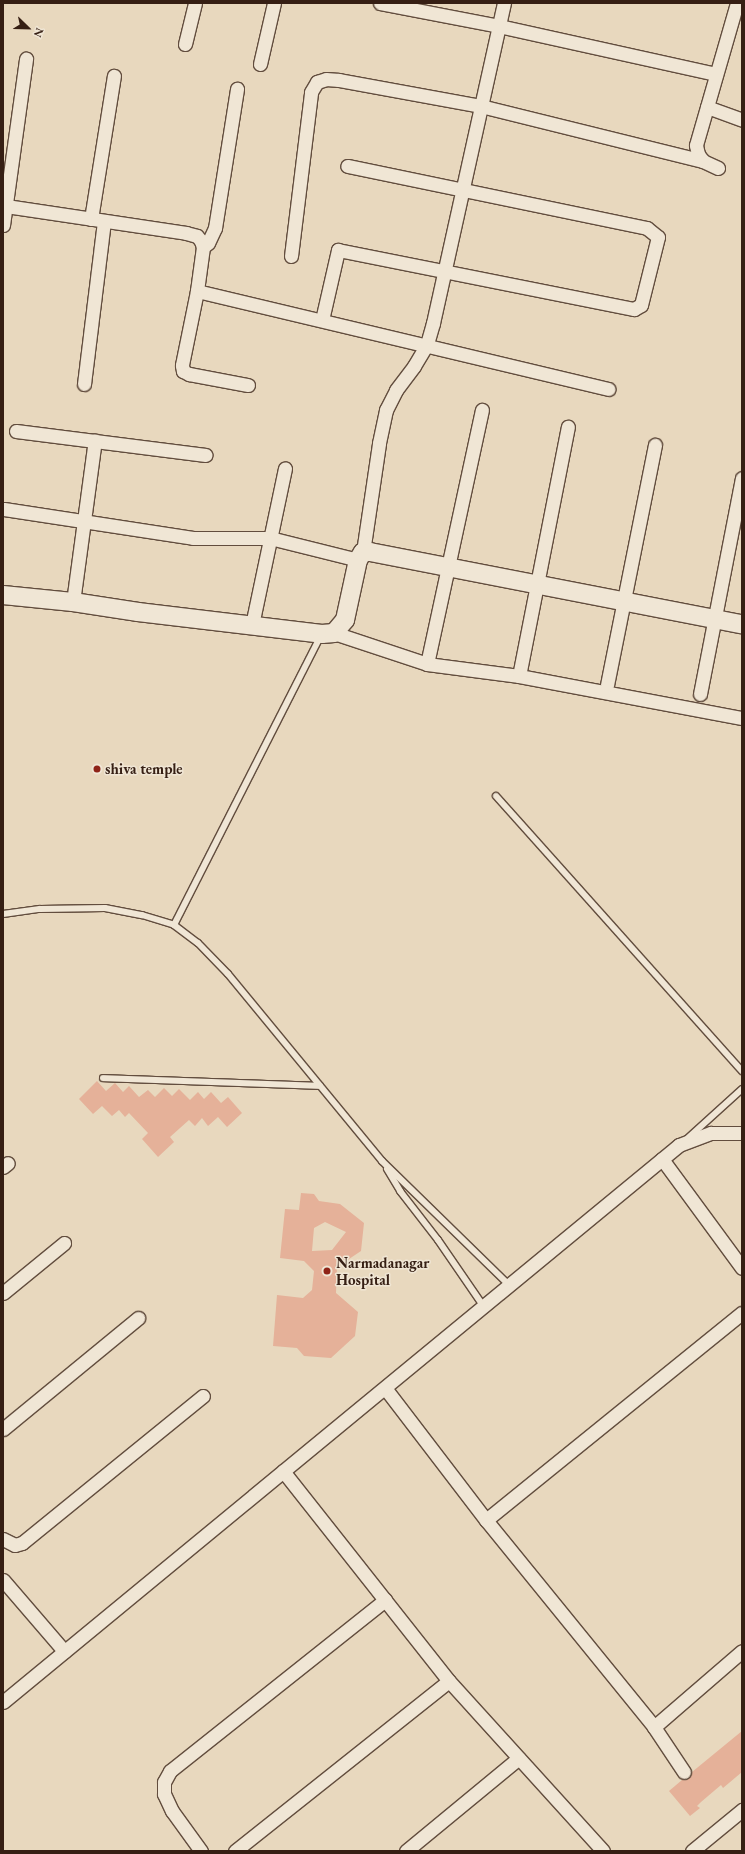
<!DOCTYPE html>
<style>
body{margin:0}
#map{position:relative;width:745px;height:1854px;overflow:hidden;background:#e8d8be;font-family:"EB Garamond",serif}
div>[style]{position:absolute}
.building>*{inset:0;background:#e5b199}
.roads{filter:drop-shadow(1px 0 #624d3e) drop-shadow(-1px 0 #624d3e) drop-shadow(0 1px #624d3e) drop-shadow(0 -1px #624d3e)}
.lane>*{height:6px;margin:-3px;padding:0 3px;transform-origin:3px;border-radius:3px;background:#f0e6d5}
.street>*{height:13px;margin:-6.5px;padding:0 6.5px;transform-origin:6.5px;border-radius:6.5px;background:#f0e6d5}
.secondary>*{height:18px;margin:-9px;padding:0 9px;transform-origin:9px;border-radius:9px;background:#f0e6d5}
.dots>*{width:11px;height:11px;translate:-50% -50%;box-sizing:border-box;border:2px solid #f0e6d5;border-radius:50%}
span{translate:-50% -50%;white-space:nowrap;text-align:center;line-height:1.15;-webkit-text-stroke:3px #f0e6d5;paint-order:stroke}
.poi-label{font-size:15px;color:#361f14;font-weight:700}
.left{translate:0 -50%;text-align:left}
.frame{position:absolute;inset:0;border:4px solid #361f14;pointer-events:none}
.north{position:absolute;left:8px;top:8px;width:40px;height:40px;-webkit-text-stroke:3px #f0e6d5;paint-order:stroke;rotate:113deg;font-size:11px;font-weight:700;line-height:16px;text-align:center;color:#361f14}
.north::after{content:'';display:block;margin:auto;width:14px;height:18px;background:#361f14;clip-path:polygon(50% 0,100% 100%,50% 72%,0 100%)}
</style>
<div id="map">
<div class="building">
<i style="clip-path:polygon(97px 1081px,106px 1091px,115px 1083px,123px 1092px,129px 1086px,139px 1097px,148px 1090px,155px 1097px,164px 1088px,172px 1096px,179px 1089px,190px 1100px,198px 1092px,204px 1099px,211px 1092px,221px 1103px,228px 1097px,242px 1113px,227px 1127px,218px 1117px,208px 1126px,202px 1118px,195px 1126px,189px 1120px,170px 1137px,174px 1142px,158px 1157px,142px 1139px,148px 1133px,129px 1113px,125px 1117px,119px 1110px,112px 1116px,102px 1106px,93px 1114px,79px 1099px)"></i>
<i style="clip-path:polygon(evenodd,301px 1193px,314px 1194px,319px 1201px,340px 1204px,364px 1223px,361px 1251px,337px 1267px,336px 1293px,358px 1312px,355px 1336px,331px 1358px,304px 1356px,297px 1348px,273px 1346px,277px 1295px,303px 1298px,312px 1290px,314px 1271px,304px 1261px,280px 1258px,285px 1209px,299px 1210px,301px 1193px,325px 1222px,346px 1232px,332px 1250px,312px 1251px,314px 1228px,325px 1222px)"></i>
<i style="clip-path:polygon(742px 1731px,742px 1772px,723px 1788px,721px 1785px,701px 1802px,697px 1806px,700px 1808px,690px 1816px,669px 1791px,682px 1780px,689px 1778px,692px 1772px)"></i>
</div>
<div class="roads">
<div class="lane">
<i style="left:496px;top:796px;width:369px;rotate:48.2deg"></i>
<i style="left:3px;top:914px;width:37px;rotate:-8deg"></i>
<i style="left:40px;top:909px;width:65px;rotate:-0.9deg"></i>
<i style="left:105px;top:908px;width:38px;rotate:11deg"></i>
<i style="left:142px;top:915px;width:34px;rotate:17deg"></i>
<i style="left:174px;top:925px;width:30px;rotate:37deg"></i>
<i style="left:198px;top:943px;width:43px;rotate:45.9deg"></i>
<i style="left:228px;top:974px;width:242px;rotate:50.5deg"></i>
<i style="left:382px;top:1161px;width:177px;rotate:44.3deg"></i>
<i style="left:174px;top:925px;width:325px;rotate:-63.1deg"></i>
<i style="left:103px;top:1078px;width:217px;rotate:2.1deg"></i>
<i style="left:688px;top:1138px;width:73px;rotate:-42.2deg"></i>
<i style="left:387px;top:1169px;width:26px;rotate:59deg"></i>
<i style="left:400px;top:1191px;width:62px;rotate:52.2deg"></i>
<i style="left:438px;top:1240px;width:81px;rotate:55.5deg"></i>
</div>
<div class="street">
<i style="left:380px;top:3px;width:121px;rotate:10.9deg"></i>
<i style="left:499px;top:26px;width:222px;rotate:12.5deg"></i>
<i style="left:185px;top:44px;width:42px;rotate:-76.3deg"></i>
<i style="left:260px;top:64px;width:63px;rotate:-77.1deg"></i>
<i style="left:707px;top:107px;width:37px;rotate:20deg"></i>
<i style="left:718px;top:168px;width:17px;rotate:-155deg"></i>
<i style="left:703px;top:161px;width:9px;rotate:-126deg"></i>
<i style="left:698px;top:154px;width:9px;rotate:-103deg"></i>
<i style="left:696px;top:145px;width:148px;rotate:-73.9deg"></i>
<i style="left:6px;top:206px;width:182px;rotate:8.5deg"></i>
<i style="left:186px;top:233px;width:11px;rotate:15deg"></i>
<i style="left:197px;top:236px;width:6px;rotate:51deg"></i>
<i style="left:201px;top:241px;width:6px;rotate:72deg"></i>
<i style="left:203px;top:247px;width:44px;rotate:97.8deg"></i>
<i style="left:197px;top:291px;width:76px;rotate:101.5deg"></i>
<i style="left:182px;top:365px;width:6px;rotate:81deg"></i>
<i style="left:183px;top:371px;width:7px;rotate:27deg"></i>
<i style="left:189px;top:374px;width:60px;rotate:10.6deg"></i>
<i style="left:91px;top:219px;width:145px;rotate:-80.9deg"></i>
<i style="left:3px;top:225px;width:168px;rotate:-82.1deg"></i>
<i style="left:203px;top:247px;width:6px;rotate:-39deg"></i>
<i style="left:208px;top:243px;width:17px;rotate:-65deg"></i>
<i style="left:215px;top:228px;width:141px;rotate:-81deg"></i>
<i style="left:291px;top:256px;width:165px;rotate:-83deg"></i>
<i style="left:311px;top:92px;width:12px;rotate:-59deg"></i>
<i style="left:317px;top:82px;width:9px;rotate:-18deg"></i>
<i style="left:326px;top:79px;width:13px;rotate:4deg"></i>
<i style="left:339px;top:80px;width:144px;rotate:10.4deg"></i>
<i style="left:481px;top:106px;width:229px;rotate:13.9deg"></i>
<i style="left:197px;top:291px;width:423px;rotate:13.4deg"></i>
<i style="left:322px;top:320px;width:72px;rotate:-77.1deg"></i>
<i style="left:338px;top:250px;width:302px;rotate:11.3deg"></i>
<i style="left:634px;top:309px;width:8px;rotate:-30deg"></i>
<i style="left:641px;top:305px;width:70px;rotate:-76deg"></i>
<i style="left:658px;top:237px;width:14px;rotate:-141deg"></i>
<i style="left:647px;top:228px;width:306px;rotate:-168.3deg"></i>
<i style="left:84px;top:384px;width:164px;rotate:-83deg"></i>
<i style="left:16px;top:431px;width:191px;rotate:7.2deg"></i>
<i style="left:4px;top:509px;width:191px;rotate:8.7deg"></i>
<i style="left:193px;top:538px;width:77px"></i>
<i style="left:270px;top:538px;width:91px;rotate:14deg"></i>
<i style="left:363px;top:552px;width:110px;rotate:-81.6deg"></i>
<i style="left:379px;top:443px;width:34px;rotate:-78deg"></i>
<i style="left:386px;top:410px;width:22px;rotate:-63deg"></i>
<i style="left:396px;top:390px;width:30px;rotate:-53deg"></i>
<i style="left:414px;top:366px;width:26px;rotate:-59deg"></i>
<i style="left:427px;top:344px;width:22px;rotate:-74deg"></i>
<i style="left:433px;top:323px;width:328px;rotate:-77.5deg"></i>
<i style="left:73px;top:602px;width:163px;rotate:-82.3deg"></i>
<i style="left:252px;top:625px;width:160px;rotate:-78.1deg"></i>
<i style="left:334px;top:633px;width:98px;rotate:18.4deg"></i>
<i style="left:427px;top:664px;width:93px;rotate:7.4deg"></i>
<i style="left:519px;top:676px;width:227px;rotate:10.7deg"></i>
<i style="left:427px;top:664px;width:260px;rotate:-77.8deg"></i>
<i style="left:519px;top:676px;width:254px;rotate:-78.9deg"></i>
<i style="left:607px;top:685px;width:245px;rotate:-78.7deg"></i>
<i style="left:700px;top:694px;width:220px;rotate:-79deg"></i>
<i style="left:662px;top:1159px;width:135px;rotate:53.7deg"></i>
<i style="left:3px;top:1167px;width:6px;rotate:-39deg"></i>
<i style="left:3px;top:1293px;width:79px;rotate:-39.3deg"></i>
<i style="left:385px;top:1388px;width:166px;rotate:52.6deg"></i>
<i style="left:486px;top:1520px;width:267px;rotate:50.9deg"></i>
<i style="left:654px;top:1727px;width:54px;rotate:56.3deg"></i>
<i style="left:3px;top:1429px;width:175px;rotate:-39.4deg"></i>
<i style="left:283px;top:1471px;width:268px;rotate:51.7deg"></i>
<i style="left:449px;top:1681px;width:229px;rotate:47.8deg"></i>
<i style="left:486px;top:1520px;width:329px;rotate:-39deg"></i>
<i style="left:3px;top:1539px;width:13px;rotate:27deg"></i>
<i style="left:15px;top:1545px;width:7px;rotate:-16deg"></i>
<i style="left:22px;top:1543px;width:233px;rotate:-39.1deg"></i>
<i style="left:3px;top:1580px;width:94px;rotate:49.3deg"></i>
<i style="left:3px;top:1702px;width:876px;rotate:-39.49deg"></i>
<i style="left:679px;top:1145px;width:34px;rotate:-21deg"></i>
<i style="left:711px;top:1133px;width:31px"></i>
<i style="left:654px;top:1727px;width:116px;rotate:-40.8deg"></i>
<i style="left:201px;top:1851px;width:49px;rotate:-125.9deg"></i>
<i style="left:172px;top:1811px;width:19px;rotate:-115deg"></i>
<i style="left:164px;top:1794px;width:12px;rotate:-90deg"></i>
<i style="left:164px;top:1782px;width:13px;rotate:-61deg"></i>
<i style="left:170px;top:1771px;width:275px;rotate:-38.5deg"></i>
<i style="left:235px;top:1851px;width:273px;rotate:-38.5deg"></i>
<i style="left:406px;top:1851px;width:146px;rotate:-39.5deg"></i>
<i style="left:692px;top:1851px;width:65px;rotate:-39.4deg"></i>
</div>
<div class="secondary">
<i style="left:3px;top:595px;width:70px;rotate:5.7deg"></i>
<i style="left:73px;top:602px;width:66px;rotate:8.7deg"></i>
<i style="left:138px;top:612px;width:185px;rotate:6.8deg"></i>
<i style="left:322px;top:634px;width:12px;rotate:-5deg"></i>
<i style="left:334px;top:633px;width:17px;rotate:-50deg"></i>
<i style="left:345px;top:620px;width:61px;rotate:-77.8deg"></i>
<i style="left:358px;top:560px;width:9px;rotate:-58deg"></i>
<i style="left:363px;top:552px;width:7px"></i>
<i style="left:370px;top:552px;width:379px;rotate:11deg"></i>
</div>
</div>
<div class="dots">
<i style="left:97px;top:769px;background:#8f2418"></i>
<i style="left:327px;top:1271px;background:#8f2418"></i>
</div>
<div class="poi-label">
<span class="left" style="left:105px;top:769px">shiva temple</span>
<span class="left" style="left:336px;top:1271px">Narmadanagar<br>Hospital</span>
</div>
<div class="frame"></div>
<div class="north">N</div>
</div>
